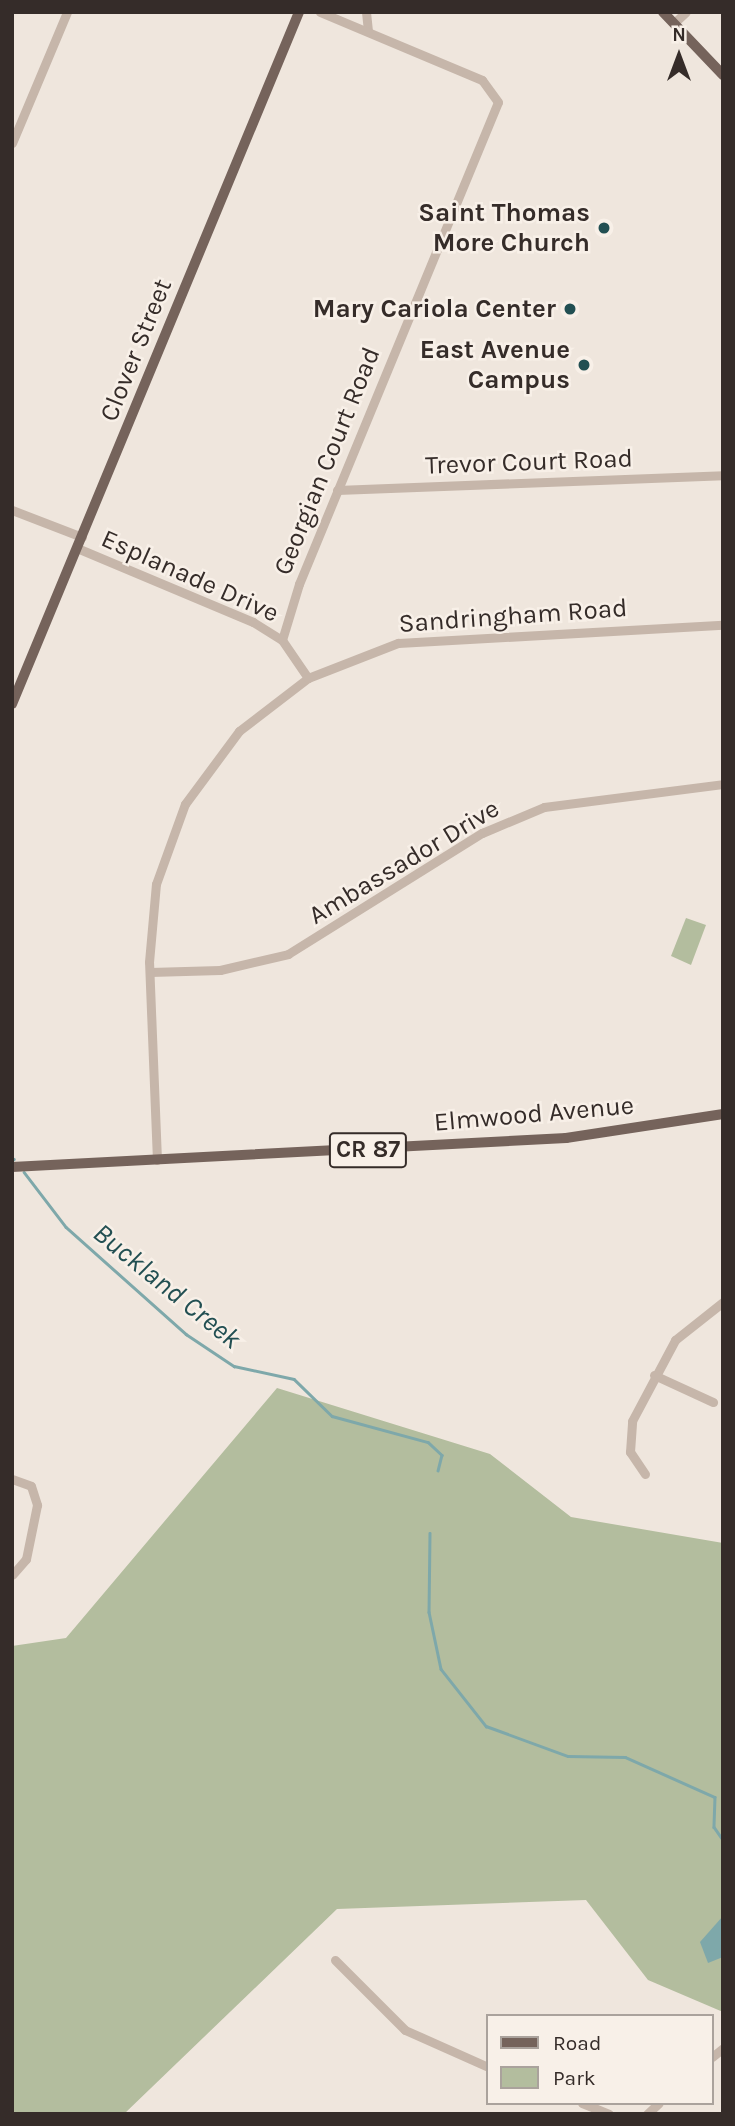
<!DOCTYPE html>
<style>
body{margin:0}
#map{position:relative;width:735px;height:2126px;overflow:hidden;background:#efe6dd;font-family:Karla,sans-serif}
div>[style]{position:absolute}
.green>*{inset:0;background:#b3bd9e}
.water>*{inset:0;background:#7ea8aa}
.stream>*{height:2.5px;margin:-1.25px;padding:0 1.25px;transform-origin:1.25px;border-radius:1.25px;background:#7ea8aa}
.minor>*{height:9px;margin:-4.5px;padding:0 4.5px;transform-origin:4.5px;border-radius:4.5px;background:#c6b6aa}
.major>*{height:10px;margin:-5px;padding:0 5px;transform-origin:5px;border-radius:5px;background:#75635b}
.dots>*{width:19px;height:19px;translate:-50% -50%;box-sizing:border-box;border:4px solid #f8f0e8;border-radius:50%}
span{translate:-50% -50%;white-space:nowrap;text-align:center;line-height:1.15;-webkit-text-stroke:5px #f8f0e8;paint-order:stroke}
.shield-label span{padding:2px 5px;background:#f8f0e8;border:2px solid;border-radius:5px;-webkit-text-stroke-width:0}
.shield-label{font-size:24px;color:#352c29;font-weight:700}
.poi-label{font-size:26px;color:#352c29;font-weight:700}
.right{translate:-100% -50%;text-align:right}
.street-label{font-size:26px;color:#352c29}
.water-label{font-size:28px;color:#224f52;font-style:italic}
.frame{position:absolute;inset:0;border:14px solid #352c29;pointer-events:none}
.legend{position:absolute;left:486px;top:2014px;width:228px;height:91px;box-sizing:border-box;background:#f8f0e8;border:2px solid #aaa29c;margin:0;padding:9px 12px;list-style:none;font-size:21px;color:#352c29}
.legend li{display:flex;align-items:center;gap:14px;height:35px}
.legend b{width:35px;border:2px solid #aaa29c}
.north{position:absolute;left:644px;top:21px;width:70px;height:70px;-webkit-text-stroke:5px #f8f0e8;paint-order:stroke;rotate:0deg;font-size:19px;font-weight:700;line-height:28px;text-align:center;color:#352c29}
.north::after{content:'';display:block;margin:auto;width:24px;height:32px;background:#352c29;clip-path:polygon(50% 0,100% 100%,50% 72%,0 100%)}
</style>
<div id="map">
<div class="green">
<i style="clip-path:polygon(686px 918px,706px 925px,691px 965px,671px 956px)"></i>
<i style="clip-path:polygon(277px 1388px,490px 1454px,571px 1517px,723px 1543px,723px 2012px,648px 1980px,586px 1900px,337px 1909px,124px 2114px,12px 2114px,12px 1646px,66px 1638px)"></i>
</div>
<div class="water">
<i style="clip-path:polygon(723px 1916px,723px 1957px,708px 1963px,700px 1942px)"></i>
</div>
<div class="stream">
<i style="left:12px;top:1158px;width:2px;rotate:27deg"></i>
<i style="left:24px;top:1172px;width:69px;rotate:52.6deg"></i>
<i style="left:66px;top:1227px;width:161px;rotate:41.7deg"></i>
<i style="left:186px;top:1334px;width:58px;rotate:33.7deg"></i>
<i style="left:234px;top:1366px;width:61px;rotate:12.2deg"></i>
<i style="left:294px;top:1379px;width:53px;rotate:44.2deg"></i>
<i style="left:332px;top:1416px;width:99px;rotate:15.2deg"></i>
<i style="left:428px;top:1442px;width:19px;rotate:43deg"></i>
<i style="left:442px;top:1455px;width:16px;rotate:104deg"></i>
<i style="left:430px;top:1533px;width:79px;rotate:90.7deg"></i>
<i style="left:429px;top:1612px;width:58px;rotate:78.1deg"></i>
<i style="left:441px;top:1669px;width:73px;rotate:51.7deg"></i>
<i style="left:486px;top:1726px;width:87px;rotate:20.1deg"></i>
<i style="left:568px;top:1756px;width:57px;rotate:1deg"></i>
<i style="left:625px;top:1757px;width:98px;rotate:24deg"></i>
<i style="left:715px;top:1797px;width:30px;rotate:92deg"></i>
<i style="left:714px;top:1827px;width:16px;rotate:55deg"></i>
</div>
<div class="minor">
<i style="left:366px;top:12px;width:18px;rotate:84deg"></i>
<i style="left:674px;top:23px;width:16px;rotate:-43deg"></i>
<i style="left:12px;top:143px;width:142px;rotate:-67.2deg"></i>
<i style="left:337px;top:490px;width:386px;rotate:-2.2deg"></i>
<i style="left:12px;top:510px;width:75px;rotate:21.1deg"></i>
<i style="left:77px;top:548px;width:191px;rotate:22.8deg"></i>
<i style="left:253px;top:622px;width:34px;rotate:32deg"></i>
<i style="left:282px;top:640px;width:46px;rotate:55.6deg"></i>
<i style="left:282px;top:640px;width:59px;rotate:-73.1deg"></i>
<i style="left:299px;top:584px;width:521px;rotate:-67.57deg"></i>
<i style="left:498px;top:102px;width:27px;rotate:-126deg"></i>
<i style="left:482px;top:80px;width:176px;rotate:-157.2deg"></i>
<i style="left:150px;top:972px;width:70px;rotate:-1.6deg"></i>
<i style="left:220px;top:970px;width:70px;rotate:-13.2deg"></i>
<i style="left:288px;top:954px;width:229px;rotate:-32deg"></i>
<i style="left:482px;top:833px;width:67px;rotate:-22.8deg"></i>
<i style="left:544px;top:807px;width:180px;rotate:-7.3deg"></i>
<i style="left:157px;top:1160px;width:198px;rotate:-92.3deg"></i>
<i style="left:149px;top:962px;width:78px;rotate:-84.9deg"></i>
<i style="left:156px;top:884px;width:85px;rotate:-70.1deg"></i>
<i style="left:185px;top:804px;width:91px;rotate:-53.5deg"></i>
<i style="left:239px;top:731px;width:87px;rotate:-37.5deg"></i>
<i style="left:308px;top:678px;width:97px;rotate:-21.3deg"></i>
<i style="left:398px;top:643px;width:325px;rotate:-3.2deg"></i>
<i style="left:654px;top:1375px;width:65px;rotate:24.6deg"></i>
<i style="left:645px;top:1474px;width:27px;rotate:-124deg"></i>
<i style="left:630px;top:1452px;width:31px;rotate:-86deg"></i>
<i style="left:632px;top:1421px;width:92px;rotate:-62deg"></i>
<i style="left:675px;top:1340px;width:61px;rotate:-38.4deg"></i>
<i style="left:12px;top:1479px;width:20px;rotate:20deg"></i>
<i style="left:31px;top:1486px;width:20px;rotate:72deg"></i>
<i style="left:37px;top:1505px;width:55px;rotate:101.5deg"></i>
<i style="left:26px;top:1559px;width:21px;rotate:131deg"></i>
<i style="left:335px;top:1960px;width:99px;rotate:45deg"></i>
<i style="left:405px;top:2030px;width:91px;rotate:24deg"></i>
<i style="left:712px;top:2057px;width:14px;rotate:-39deg"></i>
<i style="left:582px;top:2103px;width:29px;rotate:22deg"></i>
<i style="left:647px;top:2114px;width:16px;rotate:-43deg"></i>
</div>
<div class="major">
<i style="left:663px;top:12px;width:87px;rotate:46.4deg"></i>
<i style="left:12px;top:704px;width:749px;rotate:-67.47deg"></i>
<i style="left:12px;top:1167px;width:555px;rotate:-3deg"></i>
<i style="left:566px;top:1138px;width:159px;rotate:-8.7deg"></i>
</div>
<div class="dots">
<i style="left:604px;top:228px;background:#224f52"></i>
<i style="left:570px;top:309px;background:#224f52"></i>
<i style="left:584px;top:365px;background:#224f52"></i>
</div>
<div class="shield-label">
<span style="left:368px;top:1150px">CR 87</span>
</div>
<div class="poi-label">
<span class="right" style="left:590px;top:228px">Saint Thomas<br>More Church</span>
<span class="right" style="left:556px;top:309px">Mary Cariola Center</span>
<span class="right" style="left:570px;top:365px">East Avenue<br>Campus</span>
</div>
<div class="street-label">
<span style="left:136px;top:350px;rotate:-68deg">Clover Street</span>
<span style="left:327px;top:461px;rotate:-68deg">Georgian Court Road</span>
<span style="left:529px;top:462px;rotate:-2deg">Trevor Court Road</span>
<span style="left:190px;top:576px;rotate:24deg">Esplanade Drive</span>
<span style="left:513px;top:616px;rotate:-4deg">Sandringham Road</span>
<span style="left:404px;top:862px;rotate:-31deg">Ambassador Drive</span>
<span style="left:534px;top:1114px;rotate:-5deg">Elmwood Avenue</span>
</div>
<div class="water-label">
<span style="left:167px;top:1286px;rotate:39deg">Buckland Creek</span>
</div>
<div class="frame"></div>
<ul class="legend">
<li><b style="height:9px;background:#75635b"></b>Road</li>
<li><b style="height:19px;background:#b3bd9e"></b>Park</li>
</ul>
<div class="north">N</div>
</div>
